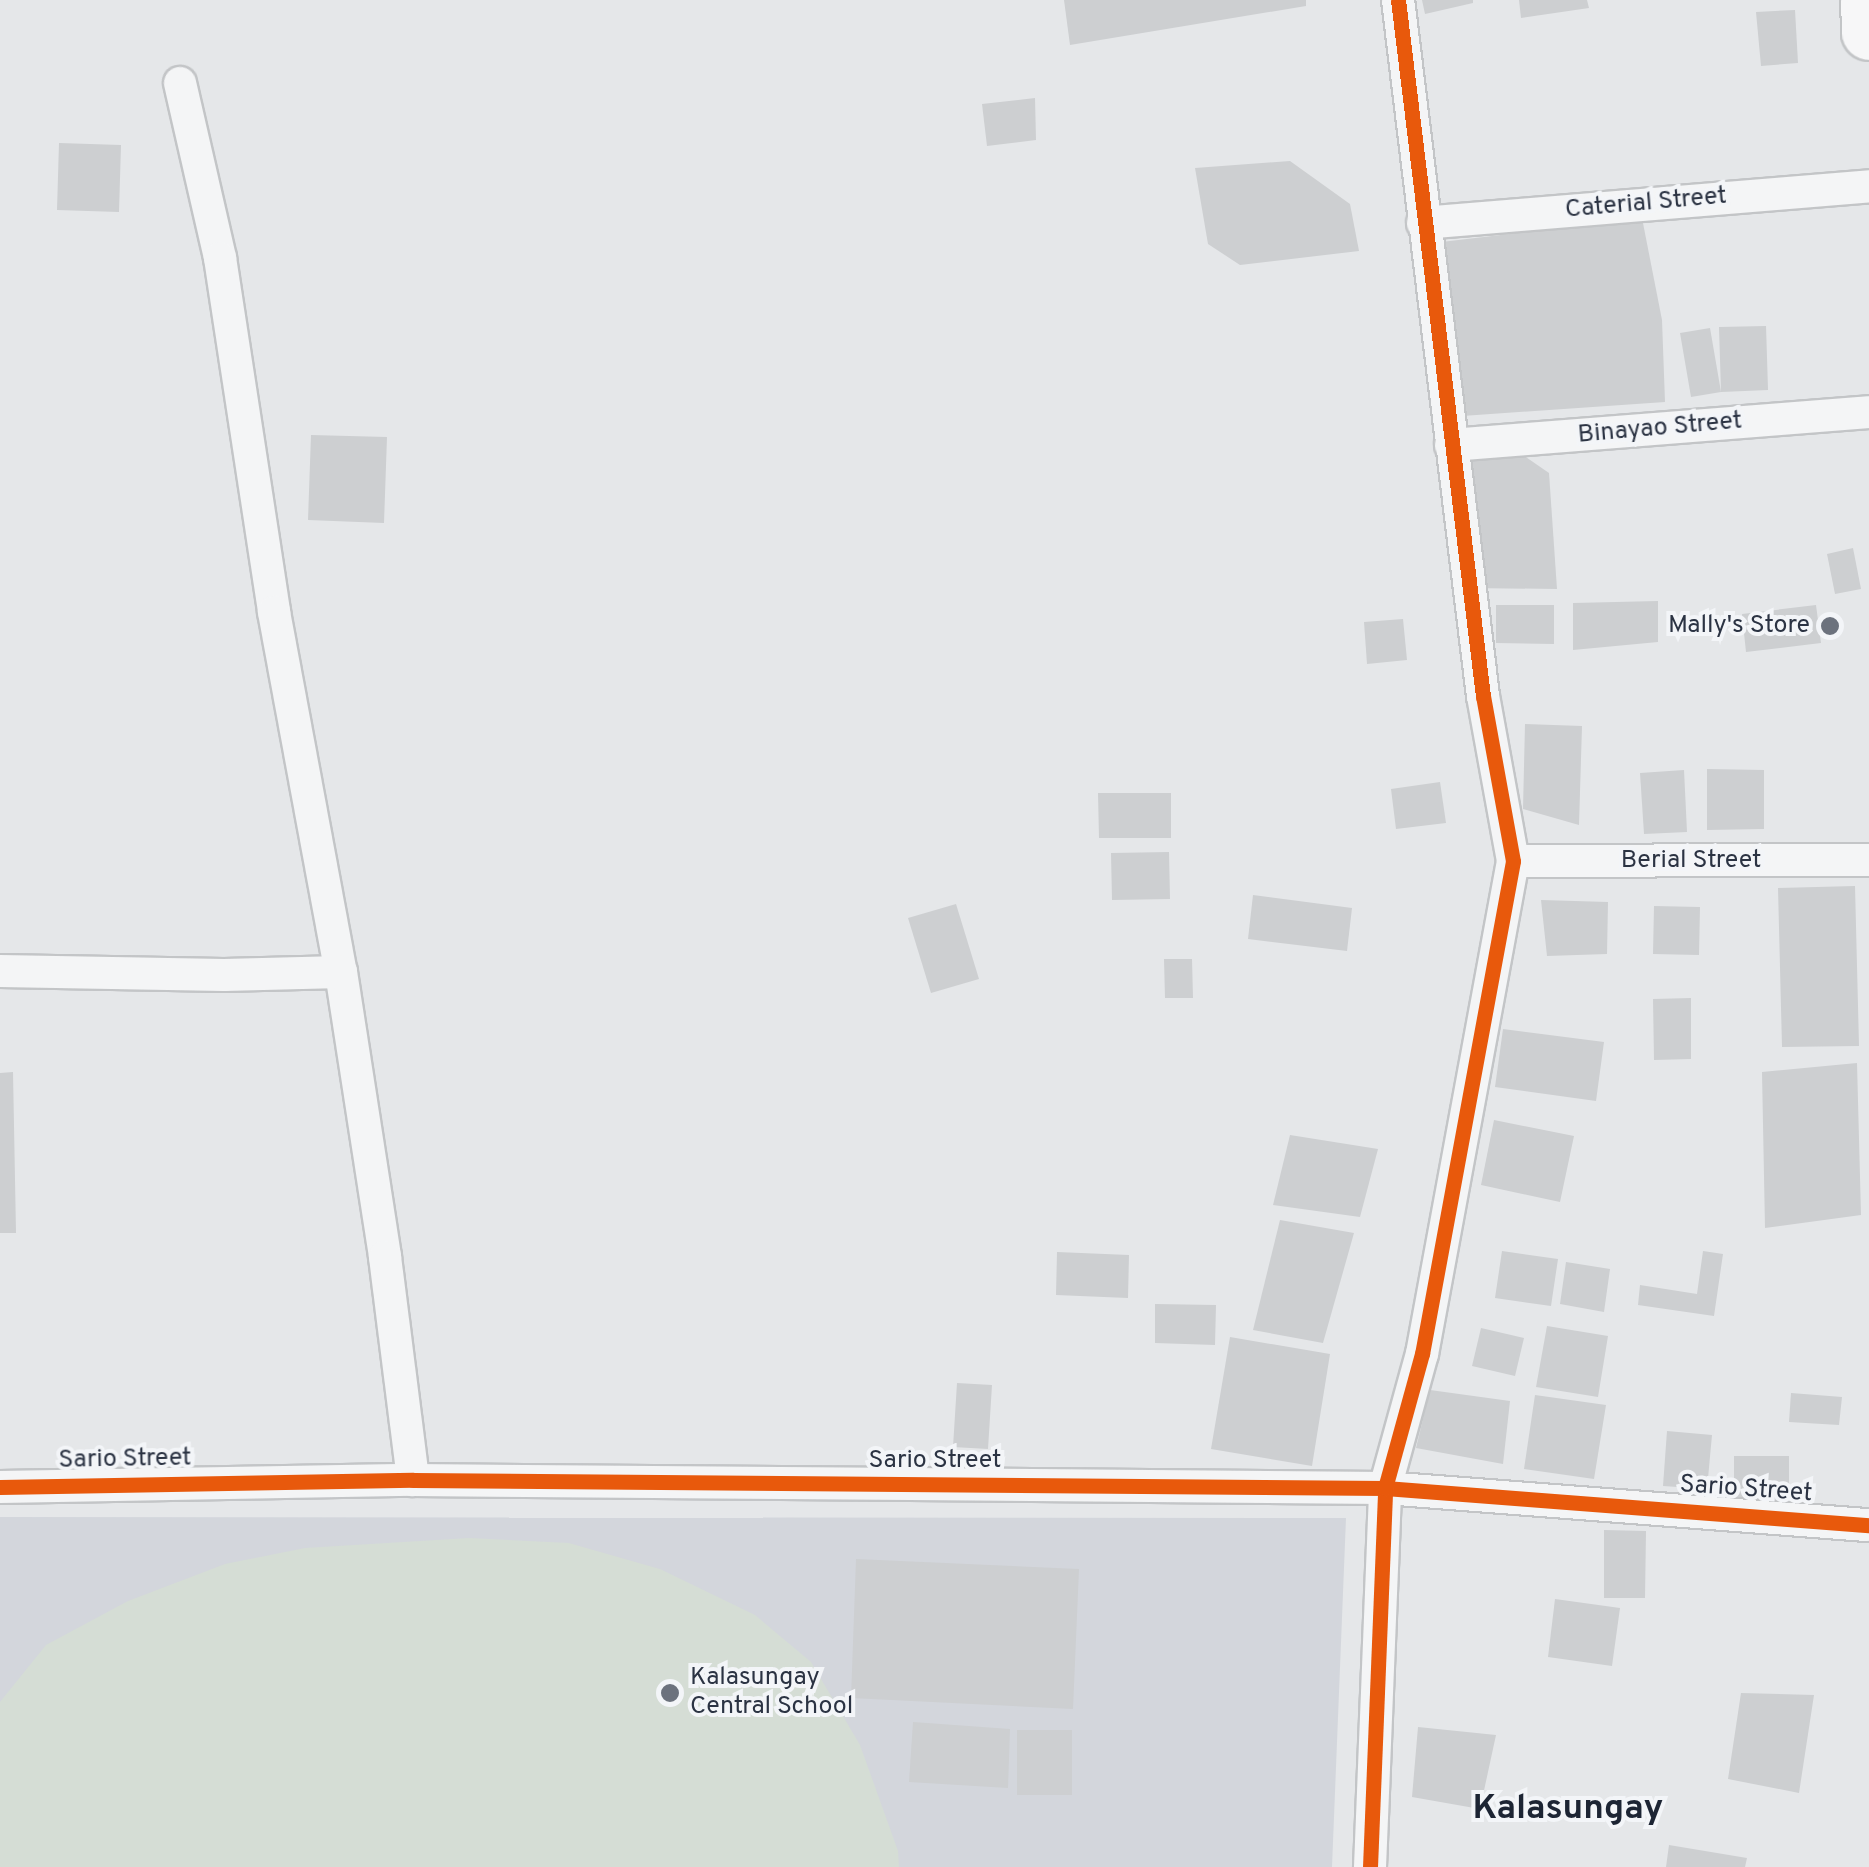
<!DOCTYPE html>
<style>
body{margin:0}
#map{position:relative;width:1869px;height:1867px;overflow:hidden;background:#e5e7e9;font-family:Overpass,sans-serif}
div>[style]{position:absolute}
.built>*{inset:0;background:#d3d6dc}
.green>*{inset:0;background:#d5ddd5}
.building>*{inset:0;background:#cdcfd1}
.roads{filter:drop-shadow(2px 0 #c3c5c7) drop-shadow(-2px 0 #c3c5c7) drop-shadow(0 2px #c3c5c7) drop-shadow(0 -2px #c3c5c7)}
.minor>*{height:32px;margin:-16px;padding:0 16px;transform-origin:16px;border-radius:16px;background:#f4f5f6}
.trunk>*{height:55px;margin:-27.5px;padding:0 27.5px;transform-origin:27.5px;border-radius:27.5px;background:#f7f7f8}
.cycleway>*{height:15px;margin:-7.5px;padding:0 7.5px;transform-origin:7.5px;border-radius:7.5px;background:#e8590c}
.dots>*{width:28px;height:28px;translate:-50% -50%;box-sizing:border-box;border:5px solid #f3f5f8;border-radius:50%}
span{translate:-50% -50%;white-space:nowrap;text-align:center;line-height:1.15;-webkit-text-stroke:8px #f3f5f8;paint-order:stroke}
.street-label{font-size:25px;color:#2b3343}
.poi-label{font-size:25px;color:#2b3343}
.right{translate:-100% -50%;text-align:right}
.left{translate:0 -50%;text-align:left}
.district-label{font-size:35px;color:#1d2534;font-weight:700}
</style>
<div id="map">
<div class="built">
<i style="clip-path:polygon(0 1517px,1346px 1518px,1332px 1867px,0 1867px)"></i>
</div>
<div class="green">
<i style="clip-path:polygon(469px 1538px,569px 1543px,660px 1569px,755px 1615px,811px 1662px,860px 1745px,898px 1851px,899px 1867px,0 1867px,0 1702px,46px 1645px,128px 1601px,225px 1564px,305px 1548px)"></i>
</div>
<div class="building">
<i style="clip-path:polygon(1064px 0,1306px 0,1306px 6px,1070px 45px)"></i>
<i style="clip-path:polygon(1422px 0,1473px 0,1473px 3px,1425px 14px)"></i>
<i style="clip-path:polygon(1519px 0,1587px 0,1589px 8px,1521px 18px)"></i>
<i style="clip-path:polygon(1795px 10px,1798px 63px,1761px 66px,1756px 12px)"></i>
<i style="clip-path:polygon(1035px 98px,1036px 140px,987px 146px,982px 104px)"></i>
<i style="clip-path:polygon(59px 143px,121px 145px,119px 212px,57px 210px)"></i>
<i style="clip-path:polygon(1290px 161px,1350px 204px,1359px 251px,1240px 265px,1208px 244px,1195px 168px)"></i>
<i style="clip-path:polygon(1642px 218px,1662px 320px,1665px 402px,1448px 417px,1433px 243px)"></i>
<i style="clip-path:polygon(1766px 326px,1768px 390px,1721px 392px,1719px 327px)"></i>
<i style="clip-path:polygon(1710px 328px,1721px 392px,1691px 397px,1680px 333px)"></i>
<i style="clip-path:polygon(311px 435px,387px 437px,384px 523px,308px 520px)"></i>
<i style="clip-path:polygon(1517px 451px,1549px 473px,1557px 589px,1470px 588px,1461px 460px)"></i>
<i style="clip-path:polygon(1853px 548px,1861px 589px,1835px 594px,1827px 554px)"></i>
<i style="clip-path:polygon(1658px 601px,1658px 642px,1573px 650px,1573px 603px)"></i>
<i style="clip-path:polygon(1496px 605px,1554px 605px,1554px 644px,1496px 643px)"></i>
<i style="clip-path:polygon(1816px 605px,1821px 643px,1746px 652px,1742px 614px)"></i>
<i style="clip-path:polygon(1403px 619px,1407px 660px,1367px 664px,1364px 622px)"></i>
<i style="clip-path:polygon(1525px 724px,1582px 726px,1579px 825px,1523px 809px)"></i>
<i style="clip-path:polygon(1707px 769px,1764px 770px,1764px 829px,1707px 830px)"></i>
<i style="clip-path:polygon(1684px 770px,1687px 832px,1644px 834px,1640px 773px)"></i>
<i style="clip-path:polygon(1440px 782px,1446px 823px,1396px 829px,1391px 789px)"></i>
<i style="clip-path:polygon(1098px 793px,1171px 793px,1171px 838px,1099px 838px)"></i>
<i style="clip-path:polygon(1169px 852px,1170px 899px,1112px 900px,1111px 853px)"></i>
<i style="clip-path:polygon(1855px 886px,1859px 1046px,1782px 1047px,1778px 888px)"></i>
<i style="clip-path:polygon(1253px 895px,1352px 908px,1347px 951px,1248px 939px)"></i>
<i style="clip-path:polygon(1541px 900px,1608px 902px,1607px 954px,1547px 956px)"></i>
<i style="clip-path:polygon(956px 904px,979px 979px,931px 993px,908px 918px)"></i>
<i style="clip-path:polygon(1654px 906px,1700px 907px,1699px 955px,1653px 954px)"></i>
<i style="clip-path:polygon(1164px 959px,1192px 959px,1193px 998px,1165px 998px)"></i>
<i style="clip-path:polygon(1691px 998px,1691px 1059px,1654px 1060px,1653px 999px)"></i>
<i style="clip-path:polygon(1503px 1029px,1604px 1042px,1596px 1101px,1495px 1087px)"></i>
<i style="clip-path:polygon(1857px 1063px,1861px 1215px,1765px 1228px,1762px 1072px)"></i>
<i style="clip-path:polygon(13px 1072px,16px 1233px,0 1233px,0 1073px)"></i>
<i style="clip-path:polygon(1494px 1120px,1574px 1136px,1560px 1202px,1481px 1185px)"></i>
<i style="clip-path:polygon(1290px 1135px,1378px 1149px,1360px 1217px,1273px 1205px)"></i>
<i style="clip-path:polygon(1280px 1220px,1354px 1233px,1323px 1343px,1253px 1330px)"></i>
<i style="clip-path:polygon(1502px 1251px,1558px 1259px,1551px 1306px,1495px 1298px)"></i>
<i style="clip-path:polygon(1703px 1251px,1723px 1254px,1714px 1316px,1638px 1305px,1640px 1285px,1697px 1294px)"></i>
<i style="clip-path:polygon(1057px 1252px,1129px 1255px,1128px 1298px,1056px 1295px)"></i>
<i style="clip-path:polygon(1566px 1262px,1610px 1269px,1604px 1312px,1560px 1304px)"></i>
<i style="clip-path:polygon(1155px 1304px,1216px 1305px,1215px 1345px,1155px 1343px)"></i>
<i style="clip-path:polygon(1547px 1326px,1608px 1336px,1598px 1397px,1536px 1387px)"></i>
<i style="clip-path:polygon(1481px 1328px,1524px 1338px,1515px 1376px,1472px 1366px)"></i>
<i style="clip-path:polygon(1230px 1337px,1330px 1354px,1312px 1466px,1211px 1449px)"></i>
<i style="clip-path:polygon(957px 1383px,992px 1385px,988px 1449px,953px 1447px)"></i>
<i style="clip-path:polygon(1430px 1390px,1510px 1401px,1503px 1464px,1416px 1448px)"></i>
<i style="clip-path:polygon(1791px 1393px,1842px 1397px,1839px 1425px,1789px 1422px)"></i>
<i style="clip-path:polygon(1535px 1395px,1606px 1405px,1594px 1479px,1524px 1469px)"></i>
<i style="clip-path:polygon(1667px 1431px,1712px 1435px,1707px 1489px,1663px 1486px)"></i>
<i style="clip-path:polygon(1734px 1456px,1789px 1456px,1789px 1504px,1734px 1504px)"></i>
<i style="clip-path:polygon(1604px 1530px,1646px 1531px,1645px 1598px,1604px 1598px)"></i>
<i style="clip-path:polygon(856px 1559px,1079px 1569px,1073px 1709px,851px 1698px)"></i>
<i style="clip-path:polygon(1555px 1599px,1620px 1608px,1612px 1666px,1548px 1657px)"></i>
<i style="clip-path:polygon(1741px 1693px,1814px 1695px,1799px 1793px,1728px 1779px)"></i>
<i style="clip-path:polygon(913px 1722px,1010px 1729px,1008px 1788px,909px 1782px)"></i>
<i style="clip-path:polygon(1418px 1727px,1496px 1735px,1480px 1809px,1412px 1797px)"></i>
<i style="clip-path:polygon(1017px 1730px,1072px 1730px,1072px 1795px,1017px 1795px)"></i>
<i style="clip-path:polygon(1669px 1845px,1747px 1858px,1745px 1867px,1666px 1867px)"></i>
</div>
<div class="roads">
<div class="minor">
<i style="left:180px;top:83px;width:180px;rotate:77.1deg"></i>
<i style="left:220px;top:258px;width:358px;rotate:81.3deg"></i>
<i style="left:274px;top:612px;width:366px;rotate:79.5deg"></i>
<i style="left:341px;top:972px;width:288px;rotate:81.2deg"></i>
<i style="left:385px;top:1257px;width:225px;rotate:82.8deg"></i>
<i style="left:1423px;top:223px;width:448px;rotate:-4.7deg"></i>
<i style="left:1451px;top:445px;width:419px;rotate:-4.5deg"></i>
<i style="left:1513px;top:861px;width:356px;rotate:-0.2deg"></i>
<i style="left:0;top:971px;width:224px;rotate:1deg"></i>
<i style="left:224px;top:975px;width:117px;rotate:-1.5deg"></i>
<i style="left:0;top:1487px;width:413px;rotate:-1deg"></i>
<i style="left:413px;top:1480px;width:972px;rotate:0.47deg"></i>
<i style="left:1385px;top:1488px;width:485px;rotate:4.4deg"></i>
<i style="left:1370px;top:1867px;width:379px;rotate:-87.7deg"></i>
<i style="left:1385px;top:1488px;width:139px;rotate:-74.6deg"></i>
<i style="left:1422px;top:1354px;width:501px;rotate:-79.54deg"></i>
<i style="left:1513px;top:861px;width:168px;rotate:-100.3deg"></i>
<i style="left:1483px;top:696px;width:701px;rotate:-96.96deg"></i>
</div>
<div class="trunk">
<i style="left:1868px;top:0;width:32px;rotate:88deg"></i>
</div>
</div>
<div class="cycleway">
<i style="left:0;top:1487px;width:413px;rotate:-1deg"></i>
<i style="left:413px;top:1480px;width:972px;rotate:0.47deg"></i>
<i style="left:1385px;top:1488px;width:485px;rotate:4.4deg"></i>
<i style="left:1370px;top:1867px;width:379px;rotate:-87.7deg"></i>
<i style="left:1385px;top:1488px;width:139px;rotate:-74.6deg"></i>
<i style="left:1422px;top:1354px;width:501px;rotate:-79.54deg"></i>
<i style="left:1513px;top:861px;width:168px;rotate:-100.3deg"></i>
<i style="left:1483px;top:696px;width:701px;rotate:-96.96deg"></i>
</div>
<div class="dots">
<i style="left:1830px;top:626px;background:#6c727d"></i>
<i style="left:670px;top:1693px;background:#6c727d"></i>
</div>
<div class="street-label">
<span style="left:1646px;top:204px;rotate:-5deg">Caterial Street</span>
<span style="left:1660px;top:429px;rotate:-5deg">Binayao Street</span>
<span style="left:1691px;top:861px">Berial Street</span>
<span style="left:125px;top:1460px;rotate:-1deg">Sario Street</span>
<span style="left:935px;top:1461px">Sario Street</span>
<span style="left:1746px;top:1490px;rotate:4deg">Sario Street</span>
</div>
<div class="poi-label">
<span class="right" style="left:1810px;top:626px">Mally's Store</span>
<span class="left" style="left:690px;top:1693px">Kalasungay<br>Central School</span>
</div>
<div class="district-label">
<span style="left:1568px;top:1809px">Kalasungay</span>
</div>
</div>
